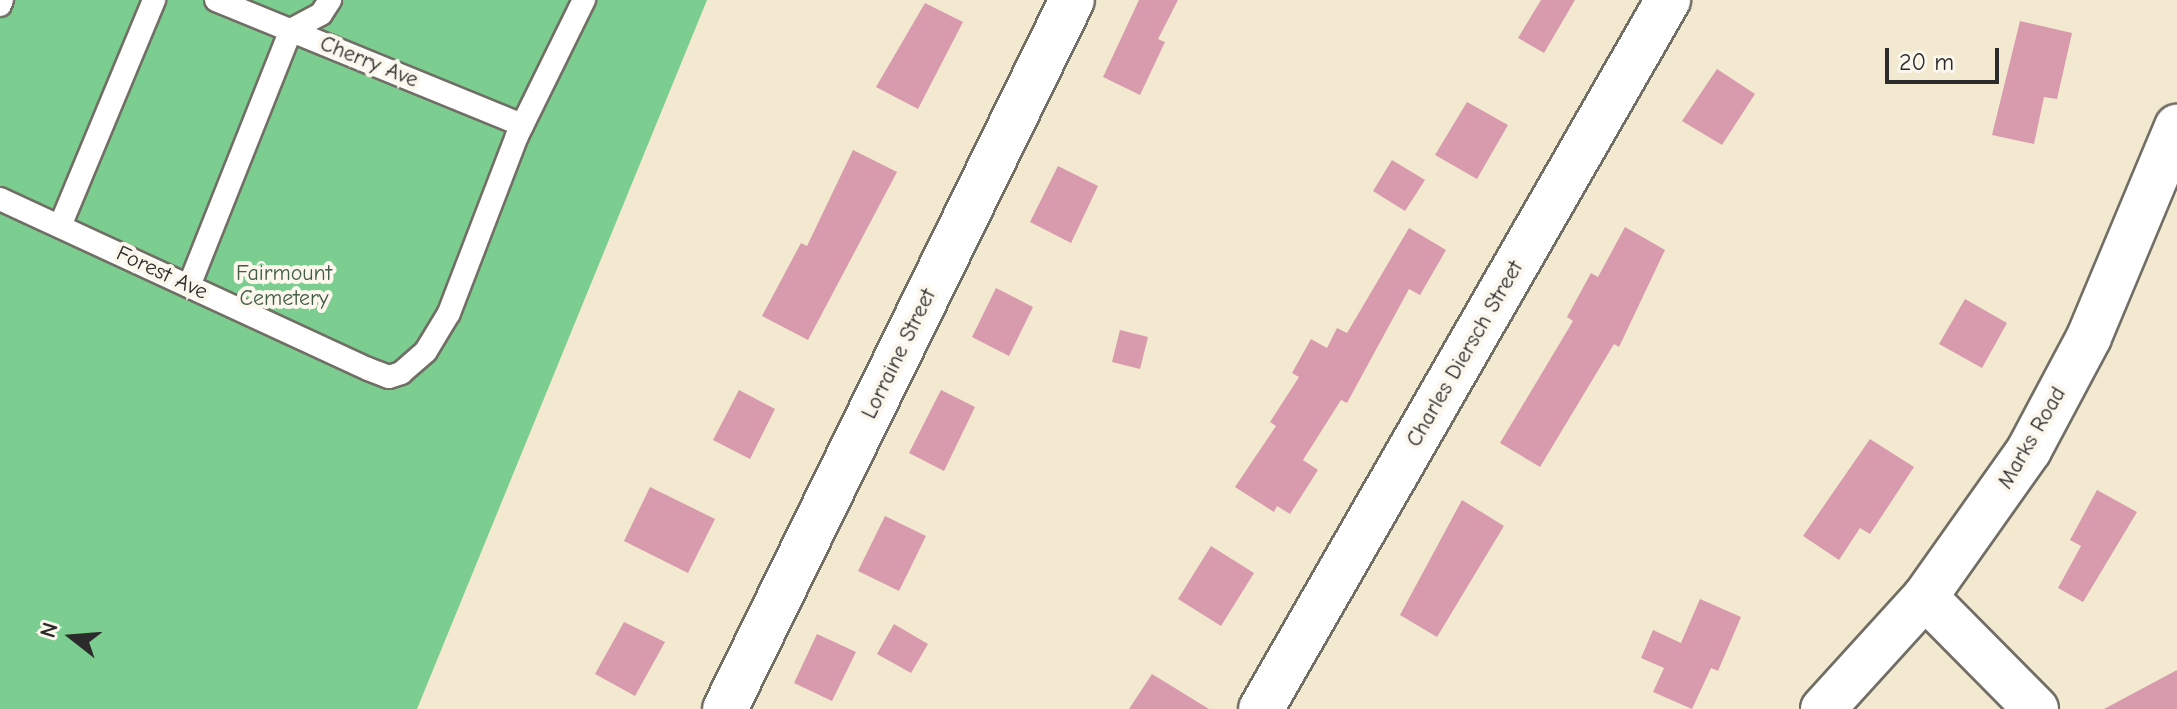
<!DOCTYPE html>
<style>
body{margin:0}
#map{position:relative;width:2177px;height:709px;overflow:hidden;background:#f3e9d1;font-family:"Comic Neue",sans-serif}
div>[style]{position:absolute}
.green>*{inset:0;background:#7bcd90}
.building>*{inset:0;background:#d79bad}
.roads{filter:drop-shadow(2px 0 #716e65) drop-shadow(-2px 0 #716e65) drop-shadow(0 2px #716e65) drop-shadow(0 -2px #716e65)}
.service>*{height:22px;margin:-11px;padding:0 11px;transform-origin:11px;border-radius:11px;background:#fff}
.minor>*{height:44px;margin:-22px;padding:0 22px;transform-origin:22px;border-radius:22px;background:#fff}
span{translate:-50% -50%;white-space:nowrap;text-align:center;line-height:1.15;-webkit-text-stroke:8px #fbf7ec;paint-order:stroke}
.street-label{font-size:22px;color:#2b2b2b}
.park-label{font-size:22px;color:#435c49}
.north{position:absolute;left:32px;top:597px;width:80px;height:80px;-webkit-text-stroke:6px #fbf7ec;paint-order:stroke;rotate:287deg;font-size:22px;font-weight:700;line-height:32px;text-align:center;color:#2b2b2b}
.north::after{content:'';display:block;margin:auto;width:28px;height:36px;background:#2b2b2b;clip-path:polygon(50% 0,100% 100%,50% 72%,0 100%)}
.scale{position:absolute;left:1885px;top:48px;width:114px;height:36px;box-sizing:border-box;border:4px solid #2b2b2b;border-top:0;padding-left:10px;font-size:24px;line-height:28px;white-space:nowrap;color:#2b2b2b;-webkit-text-stroke:6px #fbf7ec;paint-order:stroke}
</style>
<div id="map">
<div class="green">
<i style="clip-path:polygon(0 0,707px 0,417px 709px,0 709px)"></i>
</div>
<div class="building">
<i style="clip-path:polygon(1139px 0,1178px 0,1158px 39px,1165px 42px,1140px 95px,1103px 77px)"></i>
<i style="clip-path:polygon(1541px 0,1575px 0,1544px 53px,1518px 38px)"></i>
<i style="clip-path:polygon(925px 3px,963px 22px,918px 109px,876px 87px)"></i>
<i style="clip-path:polygon(2020px 21px,2072px 33px,2057px 99px,2044px 97px,2034px 144px,1992px 135px)"></i>
<i style="clip-path:polygon(1717px 69px,1755px 94px,1722px 145px,1682px 121px)"></i>
<i style="clip-path:polygon(1467px 102px,1508px 125px,1477px 179px,1435px 155px)"></i>
<i style="clip-path:polygon(853px 150px,897px 172px,808px 340px,762px 316px,801px 243px,807px 246px)"></i>
<i style="clip-path:polygon(1392px 160px,1425px 180px,1405px 211px,1373px 191px)"></i>
<i style="clip-path:polygon(1058px 166px,1098px 186px,1071px 243px,1030px 222px)"></i>
<i style="clip-path:polygon(1625px 227px,1665px 250px,1619px 347px,1614px 344px,1540px 467px,1500px 443px,1573px 321px,1567px 317px,1591px 273px,1598px 277px)"></i>
<i style="clip-path:polygon(1409px 228px,1446px 250px,1420px 295px,1409px 289px,1347px 403px,1341px 400px,1303px 460px,1318px 470px,1290px 514px,1277px 506px,1274px 512px,1235px 487px,1276px 426px,1270px 422px,1299px 377px,1292px 373px,1311px 339px,1327px 348px,1337px 328px,1347px 333px)"></i>
<i style="clip-path:polygon(996px 288px,1033px 307px,1009px 356px,972px 337px)"></i>
<i style="clip-path:polygon(1965px 299px,2007px 323px,1982px 368px,1939px 344px)"></i>
<i style="clip-path:polygon(1120px 330px,1148px 337px,1140px 369px,1112px 362px)"></i>
<i style="clip-path:polygon(739px 390px,775px 409px,750px 459px,713px 440px)"></i>
<i style="clip-path:polygon(941px 390px,975px 407px,944px 471px,909px 453px)"></i>
<i style="clip-path:polygon(1870px 439px,1914px 467px,1870px 534px,1860px 528px,1839px 560px,1803px 536px)"></i>
<i style="clip-path:polygon(650px 487px,715px 519px,688px 573px,624px 541px)"></i>
<i style="clip-path:polygon(2097px 490px,2137px 512px,2083px 602px,2058px 588px,2081px 546px,2070px 540px)"></i>
<i style="clip-path:polygon(1462px 500px,1504px 526px,1437px 637px,1400px 615px)"></i>
<i style="clip-path:polygon(885px 516px,926px 536px,899px 591px,858px 571px)"></i>
<i style="clip-path:polygon(1211px 546px,1254px 573px,1221px 626px,1178px 599px)"></i>
<i style="clip-path:polygon(1700px 599px,1741px 617px,1718px 671px,1711px 668px,1692px 709px,1653px 692px,1664px 668px,1641px 658px,1653px 630px,1681px 643px)"></i>
<i style="clip-path:polygon(624px 622px,665px 642px,635px 696px,595px 674px)"></i>
<i style="clip-path:polygon(894px 624px,928px 644px,911px 673px,877px 654px)"></i>
<i style="clip-path:polygon(817px 634px,856px 652px,832px 701px,794px 683px)"></i>
<i style="clip-path:polygon(2177px 670px,2177px 709px,2104px 709px)"></i>
<i style="clip-path:polygon(1152px 674px,1209px 709px,1129px 709px)"></i>
</div>
<div class="roads">
<div class="service">
<i style="left:216px;top:0;width:331px;rotate:22.2deg"></i>
<i style="left:0;top:5px;width:5px;rotate:-68deg"></i>
<i style="left:291px;top:30px;width:34px;rotate:-28deg"></i>
<i style="left:321px;top:14px;width:17px;rotate:-57deg"></i>
<i style="left:0;top:199px;width:405px;rotate:24.8deg"></i>
<i style="left:368px;top:369px;width:22px;rotate:21deg"></i>
<i style="left:389px;top:377px;width:13px;rotate:-18deg"></i>
<i style="left:401px;top:373px;width:33px;rotate:-41deg"></i>
<i style="left:426px;top:351px;width:44px;rotate:-58.8deg"></i>
<i style="left:449px;top:313px;width:190px;rotate:-69deg"></i>
<i style="left:517px;top:136px;width:152px;rotate:-63.8deg"></i>
<i style="left:60px;top:226px;width:245px;rotate:-67.4deg"></i>
<i style="left:189px;top:286px;width:276px;rotate:-68.3deg"></i>
</div>
<div class="minor">
<i style="left:1925px;top:597px;width:158px;rotate:45.3deg"></i>
<i style="left:725px;top:709px;width:789px;rotate:-63.92deg"></i>
<i style="left:1261px;top:709px;width:818px;rotate:-60.14deg"></i>
<i style="left:1823px;top:709px;width:151px;rotate:-47.7deg"></i>
<i style="left:1925px;top:597px;width:180px;rotate:-54.7deg"></i>
<i style="left:2029px;top:450px;width:128px;rotate:-62deg"></i>
<i style="left:2089px;top:337px;width:228px;rotate:-67.3deg"></i>
</div>
</div>
<div class="street-label">
<span style="left:369px;top:62px;rotate:22deg">Cherry Ave</span>
<span style="left:162px;top:273px;rotate:25deg">Forest Ave</span>
<span style="left:899px;top:354px;rotate:-64deg">Lorraine Street</span>
<span style="left:1465px;top:354px;rotate:-60deg">Charles Diersch Street</span>
<span style="left:2032px;top:438px;rotate:-60deg">Marks Road</span>
</div>
<div class="park-label">
<span style="left:284px;top:286px">Fairmount<br>Cemetery</span>
</div>
<div class="north">N</div>
<div class="scale">20 m</div>
</div>
